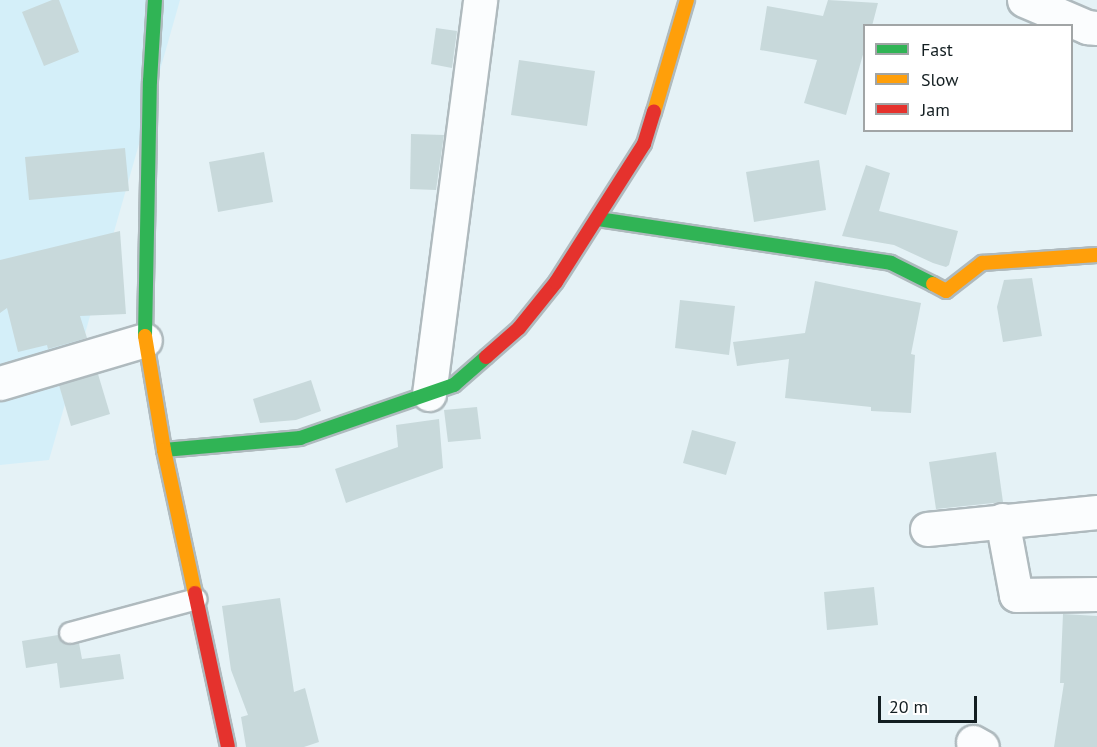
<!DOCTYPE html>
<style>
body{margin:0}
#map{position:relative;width:1097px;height:747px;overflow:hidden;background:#e5f2f6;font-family:"PT Sans",sans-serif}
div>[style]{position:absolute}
.built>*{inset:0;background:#d4eff9}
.building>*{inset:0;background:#c8d9db}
.roads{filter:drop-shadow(2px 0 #afbabe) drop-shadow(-2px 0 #afbabe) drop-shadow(0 2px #afbabe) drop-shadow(0 -2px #afbabe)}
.lane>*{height:20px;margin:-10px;padding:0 10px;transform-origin:10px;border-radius:10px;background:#fbfdfe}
.street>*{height:33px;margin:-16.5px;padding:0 16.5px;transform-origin:16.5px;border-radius:16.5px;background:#fbfdfe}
.fast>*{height:14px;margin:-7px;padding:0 7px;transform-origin:7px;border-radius:7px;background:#30b455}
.slow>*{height:14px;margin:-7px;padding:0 7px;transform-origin:7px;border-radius:7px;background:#ff9f0a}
.jam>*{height:14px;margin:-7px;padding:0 7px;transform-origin:7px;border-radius:7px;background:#e5322d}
span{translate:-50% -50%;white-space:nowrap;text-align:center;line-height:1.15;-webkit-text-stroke:4.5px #fff;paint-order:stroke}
.legend{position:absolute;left:863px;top:24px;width:210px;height:108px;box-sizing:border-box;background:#fff;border:2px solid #a1a5a6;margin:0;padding:8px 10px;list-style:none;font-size:18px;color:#131e21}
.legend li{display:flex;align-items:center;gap:12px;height:30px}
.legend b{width:30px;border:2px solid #a1a5a6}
.scale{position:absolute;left:878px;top:696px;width:99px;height:27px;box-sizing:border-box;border:3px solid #131e21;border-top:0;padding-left:8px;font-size:18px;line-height:21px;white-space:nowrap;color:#131e21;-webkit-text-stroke:4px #fff;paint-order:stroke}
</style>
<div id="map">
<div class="built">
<i style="clip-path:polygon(0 0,180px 0,49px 460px,0 465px)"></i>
</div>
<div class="building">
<i style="clip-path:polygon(52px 0,59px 0,79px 52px,44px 66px,22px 12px)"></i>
<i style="clip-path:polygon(828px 0,878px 3px,872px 26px,864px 26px,864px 51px,846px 115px,804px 103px,817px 60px,760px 50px,767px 6px,823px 16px)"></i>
<i style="clip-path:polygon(436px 28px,457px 31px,452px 68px,431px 64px)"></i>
<i style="clip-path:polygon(519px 60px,595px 71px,587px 126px,511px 115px)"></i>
<i style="clip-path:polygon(411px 134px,444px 135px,436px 190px,410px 189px)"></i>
<i style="clip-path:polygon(125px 148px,129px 191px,29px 200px,25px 157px)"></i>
<i style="clip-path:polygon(264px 152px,273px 202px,218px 212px,209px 162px)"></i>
<i style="clip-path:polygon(819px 160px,826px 210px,754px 222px,746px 172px)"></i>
<i style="clip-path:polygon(866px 165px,890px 173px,879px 211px,958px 231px,949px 265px,946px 267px,933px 263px,894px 245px,842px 236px)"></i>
<i style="clip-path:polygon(120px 231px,126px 314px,80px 316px,87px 338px,48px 349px,47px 345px,18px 352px,7px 308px,0 313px,0 260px)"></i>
<i style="clip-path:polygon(1032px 278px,1042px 336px,1003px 342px,997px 307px,1004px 280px)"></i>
<i style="clip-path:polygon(815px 281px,921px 303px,911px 354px,915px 355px,911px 413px,871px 411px,871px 407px,785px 398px,789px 359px,737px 366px,733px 342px,805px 333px)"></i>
<i style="clip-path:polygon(680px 300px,735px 306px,729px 355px,675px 348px)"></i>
<i style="clip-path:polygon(98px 374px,110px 414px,71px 426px,59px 385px)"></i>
<i style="clip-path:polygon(311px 380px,321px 411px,296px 420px,260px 423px,253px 399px)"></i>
<i style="clip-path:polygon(477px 407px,481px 439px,448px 442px,444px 410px)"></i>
<i style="clip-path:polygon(439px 419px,443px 468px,346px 503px,335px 469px,398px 447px,396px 425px)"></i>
<i style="clip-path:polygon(692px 430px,736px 442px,726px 475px,683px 463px)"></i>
<i style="clip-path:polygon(996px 452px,1003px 502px,936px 509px,929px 462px)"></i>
<i style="clip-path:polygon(874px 587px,878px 625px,827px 630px,824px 592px)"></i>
<i style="clip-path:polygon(280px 598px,294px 692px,305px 688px,319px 742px,304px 747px,246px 747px,241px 717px,248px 715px,231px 670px,222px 606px)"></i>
<i style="clip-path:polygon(1063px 614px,1097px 616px,1097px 747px,1054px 747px,1064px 683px,1060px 683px)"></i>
<i style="clip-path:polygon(58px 635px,66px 644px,79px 643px,82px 659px,120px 654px,124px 679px,60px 688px,57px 663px,26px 668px,22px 641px)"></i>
</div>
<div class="roads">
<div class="lane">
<i style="left:70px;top:633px;width:131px;rotate:-15deg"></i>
</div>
<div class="street">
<i style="left:1024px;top:0;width:69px;rotate:23.2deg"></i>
<i style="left:1087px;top:27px;width:10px;rotate:6deg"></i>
<i style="left:0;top:383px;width:151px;rotate:-16.5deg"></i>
<i style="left:429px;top:394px;width:397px;rotate:-82.6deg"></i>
<i style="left:1002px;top:520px;width:76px;rotate:79.4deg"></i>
<i style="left:1016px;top:595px;width:81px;rotate:-0.7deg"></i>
<i style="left:927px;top:529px;width:171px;rotate:-5.7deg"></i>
<i style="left:973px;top:742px;width:10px;rotate:29deg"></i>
</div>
<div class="fast">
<i style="left:598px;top:219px;width:296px;rotate:8.5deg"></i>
<i style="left:891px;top:263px;width:47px;rotate:26.6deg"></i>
<i style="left:145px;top:336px;width:255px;rotate:-88.9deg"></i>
<i style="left:150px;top:81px;width:81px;rotate:-86.5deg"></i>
<i style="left:164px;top:450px;width:137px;rotate:-5deg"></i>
<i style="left:300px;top:438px;width:163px;rotate:-19deg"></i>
<i style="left:454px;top:385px;width:43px;rotate:-41.2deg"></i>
</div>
<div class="slow">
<i style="left:654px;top:112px;width:117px;rotate:-73.6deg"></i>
<i style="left:933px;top:284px;width:15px;rotate:28deg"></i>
<i style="left:946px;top:291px;width:46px;rotate:-37.9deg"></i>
<i style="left:982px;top:263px;width:115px;rotate:-4deg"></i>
<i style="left:145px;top:336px;width:116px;rotate:80.5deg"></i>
<i style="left:164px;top:450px;width:146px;rotate:77.8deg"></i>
</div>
<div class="jam">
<i style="left:486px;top:357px;width:44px;rotate:-41.3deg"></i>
<i style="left:519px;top:328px;width:59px;rotate:-51.2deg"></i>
<i style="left:556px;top:282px;width:164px;rotate:-57.5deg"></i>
<i style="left:644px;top:144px;width:34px;rotate:-73deg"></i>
<i style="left:195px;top:593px;width:157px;rotate:77.9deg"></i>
</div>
</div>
<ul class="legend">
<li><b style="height:8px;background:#30b455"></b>Fast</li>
<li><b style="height:8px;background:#ff9f0a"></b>Slow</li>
<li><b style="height:8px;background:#e5322d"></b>Jam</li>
</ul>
<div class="scale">20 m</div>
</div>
